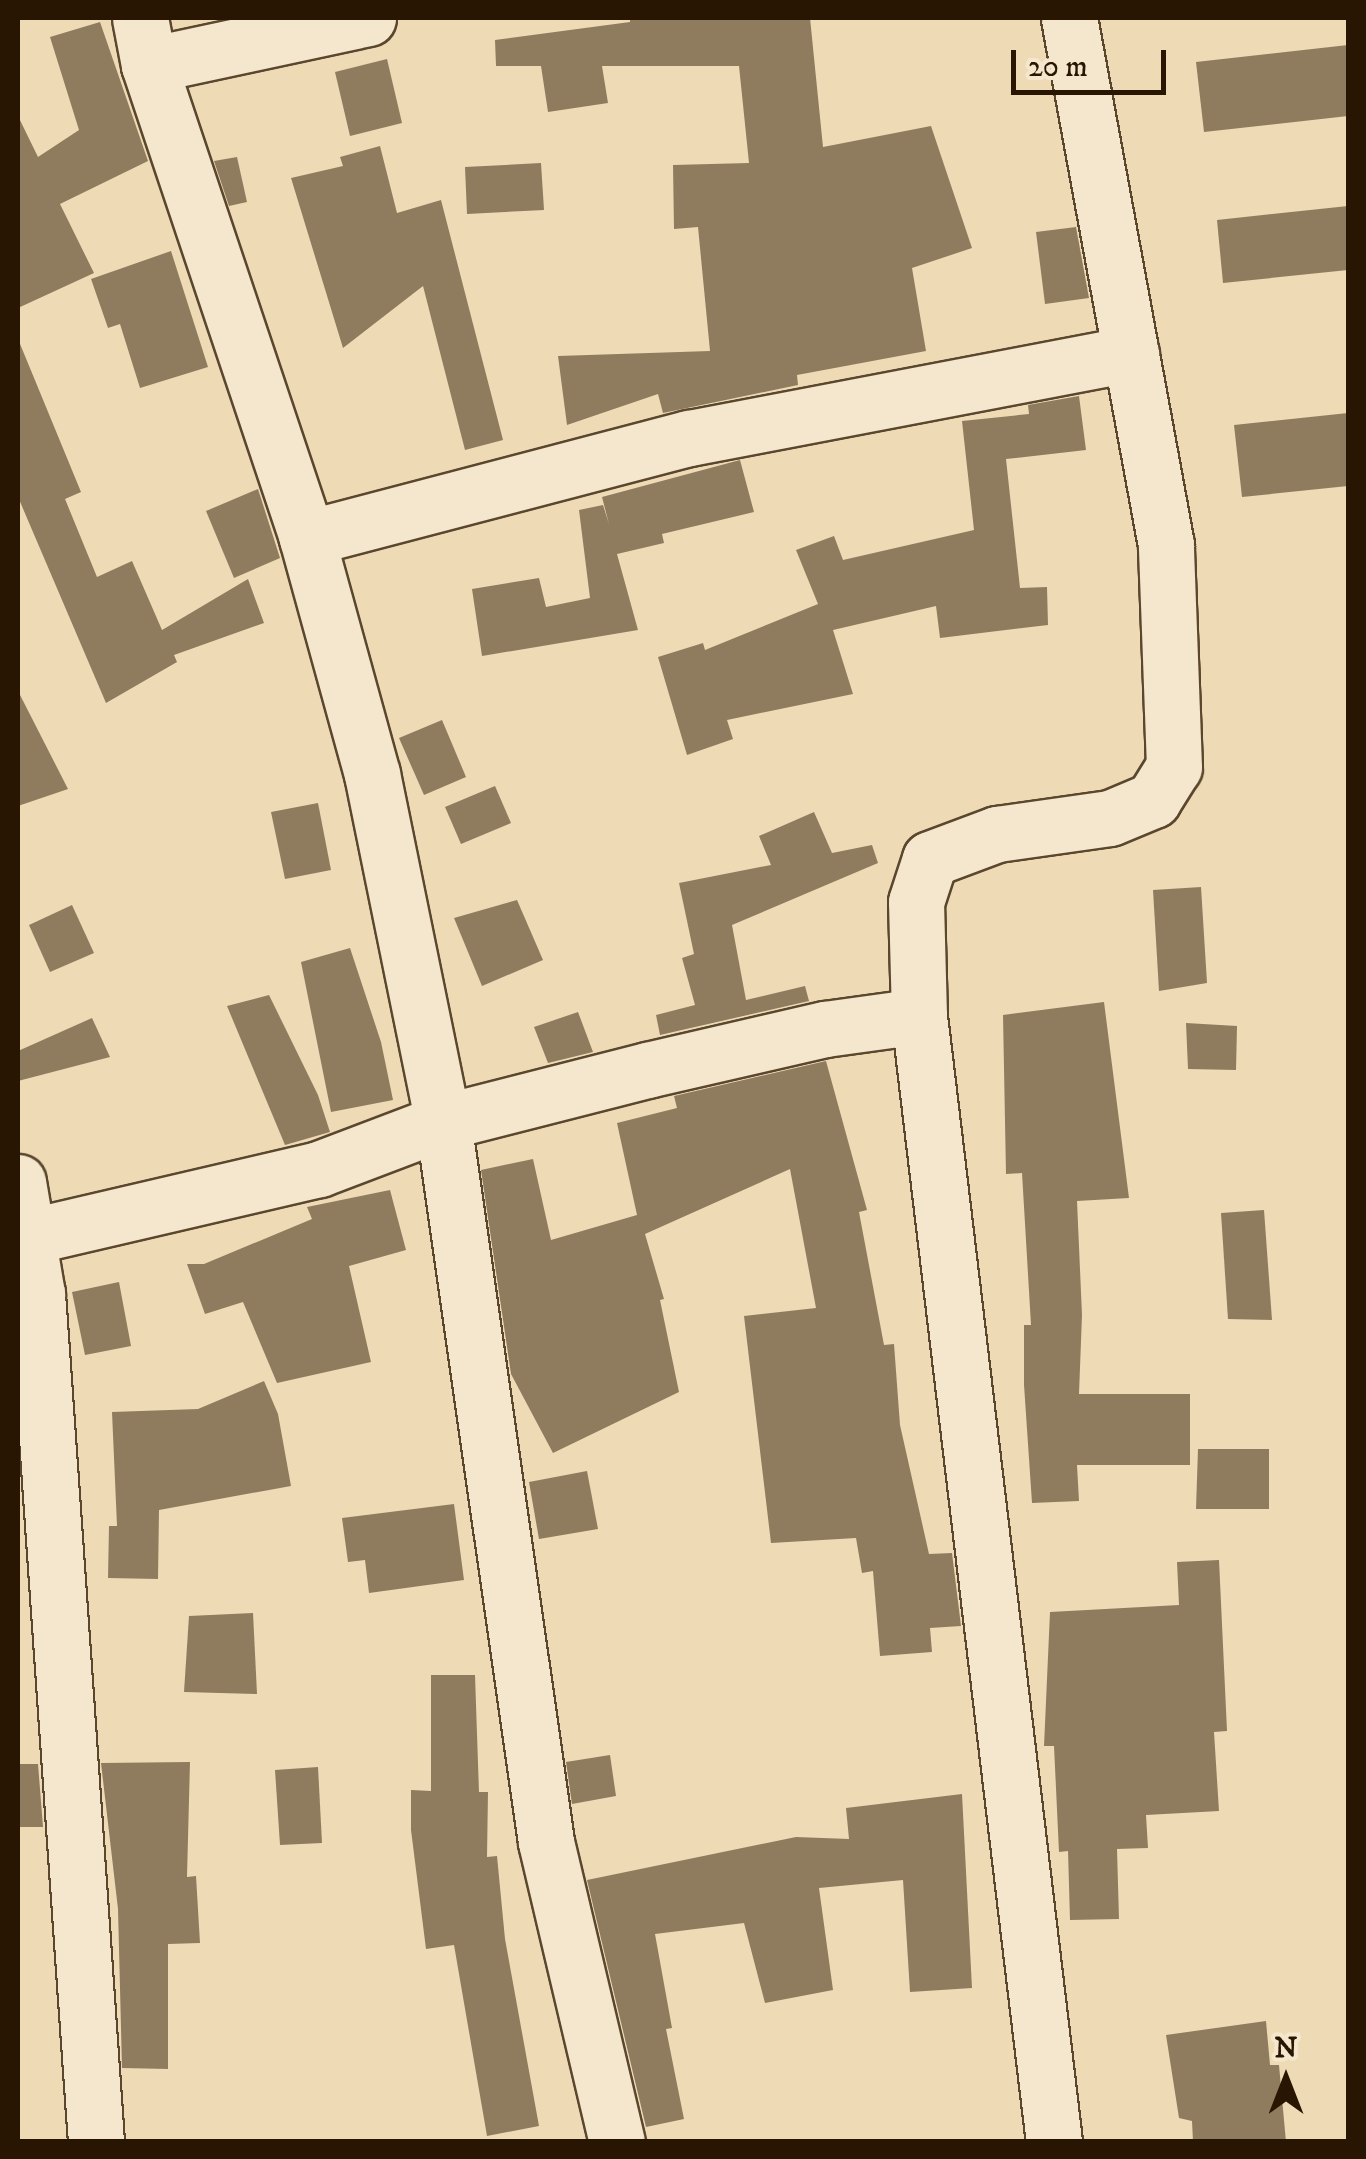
<!DOCTYPE html>
<style>
body{margin:0}
#map{position:relative;width:1366px;height:2159px;overflow:hidden;background:#eedab4;font-family:"IM FELL DW Pica",serif}
div>[style]{position:absolute}
.building>*{inset:0;background:#8f7c5f}
.roads{filter:drop-shadow(2px 0 #5a472e) drop-shadow(-2px 0 #5a472e) drop-shadow(0 2px #5a472e) drop-shadow(0 -2px #5a472e)}
.minor>*{height:55px;margin:-27.5px;padding:0 27.5px;transform-origin:27.5px;border-radius:27.5px;background:#f4e7ce}
span{translate:-50% -50%;white-space:nowrap;text-align:center;line-height:1.15;-webkit-text-stroke:8px #f4e7ce;paint-order:stroke}
.frame{position:absolute;inset:0;border:20px solid #291602;pointer-events:none}
.north{position:absolute;left:1236px;top:2029px;width:100px;height:100px;-webkit-text-stroke:8px #f4e7ce;paint-order:stroke;rotate:0deg;font-size:28px;font-weight:700;line-height:40px;text-align:center;color:#291602}
.north::after{content:'';display:block;margin:auto;width:35px;height:45px;background:#291602;clip-path:polygon(50% 0,100% 100%,50% 72%,0 100%)}
.scale{position:absolute;left:1011px;top:50px;width:155px;height:45px;box-sizing:border-box;border:5px solid #291602;border-top:0;padding-left:12px;font-size:30px;line-height:35px;white-space:nowrap;color:#291602;-webkit-text-stroke:8px #f4e7ce;paint-order:stroke}
</style>
<div id="map">
<div class="building">
<i style="clip-path:polygon(630px 18px,810px 18px,823px 147px,931px 126px,972px 248px,912px 268px,926px 351px,797px 375px,798px 385px,663px 413px,658px 394px,567px 425px,558px 356px,710px 351px,698px 227px,674px 229px,673px 165px,749px 163px,739px 66px,602px 66px,608px 103px,548px 112px,541px 66px,496px 66px,495px 40px,630px 22px)"></i>
<i style="clip-path:polygon(100px 22px,148px 161px,60px 204px,94px 273px,18px 308px,18px 116px,38px 157px,79px 130px,50px 37px)"></i>
<i style="clip-path:polygon(1348px 45px,1348px 116px,1204px 132px,1196px 62px)"></i>
<i style="clip-path:polygon(387px 59px,402px 123px,350px 136px,335px 72px)"></i>
<i style="clip-path:polygon(380px 146px,397px 213px,441px 200px,503px 440px,465px 450px,423px 286px,343px 348px,291px 178px,343px 166px,340px 157px)"></i>
<i style="clip-path:polygon(237px 157px,247px 202px,229px 206px,214px 161px)"></i>
<i style="clip-path:polygon(541px 163px,544px 210px,467px 214px,465px 167px)"></i>
<i style="clip-path:polygon(1348px 206px,1348px 270px,1223px 283px,1217px 220px)"></i>
<i style="clip-path:polygon(1076px 227px,1089px 298px,1045px 304px,1036px 232px)"></i>
<i style="clip-path:polygon(171px 251px,208px 367px,140px 388px,120px 324px,108px 328px,91px 279px)"></i>
<i style="clip-path:polygon(18px 339px,81px 492px,65px 499px,97px 577px,132px 561px,162px 630px,248px 579px,264px 623px,174px 655px,177px 662px,106px 703px,18px 497px)"></i>
<i style="clip-path:polygon(1079px 396px,1086px 450px,1006px 459px,1020px 588px,1047px 587px,1048px 625px,940px 638px,936px 606px,833px 630px,853px 694px,727px 720px,733px 739px,687px 755px,658px 657px,703px 643px,705px 650px,818px 604px,796px 550px,834px 536px,843px 560px,974px 530px,962px 421px,1029px 414px,1028px 405px)"></i>
<i style="clip-path:polygon(1348px 413px,1348px 486px,1242px 497px,1234px 425px)"></i>
<i style="clip-path:polygon(740px 460px,754px 512px,662px 534px,664px 543px,617px 554px,638px 630px,482px 656px,472px 589px,539px 578px,546px 607px,590px 598px,579px 510px,603px 505px,609px 524px,602px 497px)"></i>
<i style="clip-path:polygon(258px 489px,280px 558px,234px 578px,206px 511px)"></i>
<i style="clip-path:polygon(18px 691px,68px 789px,18px 806px)"></i>
<i style="clip-path:polygon(442px 720px,466px 777px,424px 795px,399px 738px)"></i>
<i style="clip-path:polygon(495px 786px,511px 823px,461px 844px,445px 807px)"></i>
<i style="clip-path:polygon(318px 803px,331px 870px,285px 879px,271px 812px)"></i>
<i style="clip-path:polygon(814px 812px,832px 853px,872px 845px,878px 863px,732px 925px,746px 1000px,805px 986px,809px 1001px,660px 1035px,656px 1015px,695px 1005px,682px 958px,694px 954px,679px 883px,771px 865px,759px 836px)"></i>
<i style="clip-path:polygon(1201px 887px,1207px 983px,1159px 991px,1153px 890px)"></i>
<i style="clip-path:polygon(517px 900px,543px 960px,482px 986px,454px 918px)"></i>
<i style="clip-path:polygon(72px 905px,94px 953px,50px 972px,29px 925px)"></i>
<i style="clip-path:polygon(350px 948px,381px 1042px,393px 1100px,331px 1112px,301px 962px)"></i>
<i style="clip-path:polygon(269px 995px,318px 1095px,330px 1132px,285px 1145px,227px 1006px)"></i>
<i style="clip-path:polygon(1104px 1002px,1129px 1198px,1077px 1201px,1082px 1315px,1079px 1394px,1190px 1394px,1190px 1465px,1077px 1465px,1079px 1501px,1032px 1503px,1024px 1385px,1024px 1325px,1031px 1325px,1022px 1173px,1006px 1174px,1003px 1015px)"></i>
<i style="clip-path:polygon(578px 1012px,593px 1052px,548px 1063px,534px 1027px)"></i>
<i style="clip-path:polygon(92px 1018px,110px 1057px,18px 1081px,18px 1051px)"></i>
<i style="clip-path:polygon(1186px 1023px,1237px 1026px,1236px 1070px,1188px 1069px)"></i>
<i style="clip-path:polygon(826px 1061px,867px 1210px,859px 1212px,884px 1345px,894px 1344px,900px 1425px,929px 1554px,952px 1553px,961px 1626px,930px 1628px,932px 1652px,880px 1656px,873px 1571px,862px 1573px,856px 1538px,771px 1543px,744px 1316px,816px 1308px,790px 1169px,645px 1234px,664px 1299px,660px 1300px,679px 1392px,553px 1453px,511px 1374px,481px 1170px,533px 1159px,551px 1240px,637px 1215px,617px 1123px,677px 1108px,674px 1096px)"></i>
<i style="clip-path:polygon(390px 1190px,406px 1250px,349px 1266px,371px 1362px,277px 1383px,243px 1302px,205px 1314px,187px 1264px,204px 1264px,312px 1219px,307px 1207px)"></i>
<i style="clip-path:polygon(1264px 1210px,1272px 1320px,1228px 1319px,1221px 1213px)"></i>
<i style="clip-path:polygon(119px 1282px,131px 1346px,85px 1355px,72px 1292px)"></i>
<i style="clip-path:polygon(264px 1381px,278px 1414px,291px 1486px,159px 1510px,158px 1579px,108px 1578px,109px 1526px,117px 1526px,112px 1412px,198px 1409px)"></i>
<i style="clip-path:polygon(1198px 1449px,1269px 1449px,1269px 1509px,1196px 1509px)"></i>
<i style="clip-path:polygon(587px 1471px,598px 1529px,539px 1539px,529px 1482px)"></i>
<i style="clip-path:polygon(454px 1504px,464px 1580px,369px 1593px,365px 1560px,348px 1562px,342px 1518px)"></i>
<i style="clip-path:polygon(1219px 1560px,1227px 1731px,1214px 1732px,1219px 1811px,1146px 1815px,1148px 1848px,1117px 1849px,1119px 1919px,1070px 1920px,1068px 1851px,1059px 1852px,1054px 1746px,1044px 1746px,1050px 1612px,1179px 1605px,1177px 1562px)"></i>
<i style="clip-path:polygon(253px 1613px,257px 1694px,184px 1692px,189px 1616px)"></i>
<i style="clip-path:polygon(431px 1675px,475px 1675px,479px 1792px,488px 1792px,487px 1857px,497px 1856px,505px 1939px,539px 2126px,487px 2136px,454px 1945px,426px 1949px,411px 1830px,411px 1790px,431px 1791px)"></i>
<i style="clip-path:polygon(610px 1755px,616px 1796px,572px 1804px,566px 1762px)"></i>
<i style="clip-path:polygon(190px 1762px,187px 1877px,196px 1876px,200px 1943px,168px 1944px,168px 2069px,122px 2068px,118px 1909px,101px 1763px)"></i>
<i style="clip-path:polygon(18px 1764px,38px 1764px,43px 1827px,18px 1827px)"></i>
<i style="clip-path:polygon(318px 1767px,322px 1843px,280px 1845px,275px 1770px)"></i>
<i style="clip-path:polygon(962px 1794px,972px 1988px,910px 1992px,903px 1880px,819px 1888px,833px 1990px,765px 2003px,744px 1923px,655px 1934px,672px 2028px,666px 2029px,684px 2119px,646px 2127px,587px 1880px,796px 1837px,849px 1839px,846px 1808px)"></i>
<i style="clip-path:polygon(1266px 2021px,1270px 2065px,1279px 2065px,1286px 2142px,1193px 2142px,1192px 2121px,1179px 2118px,1166px 2035px)"></i>
</div>
<div class="roads">
<div class="minor">
<i style="left:140px;top:18px;width:48px;rotate:79.2deg"></i>
<i style="left:149px;top:65px;width:499px;rotate:71.5deg"></i>
<i style="left:307px;top:538px;width:245px;rotate:74.6deg"></i>
<i style="left:372px;top:774px;width:355px;rotate:78.5deg"></i>
<i style="left:443px;top:1122px;width:727px;rotate:81.86deg"></i>
<i style="left:546px;top:1842px;width:308px;rotate:76.7deg"></i>
<i style="left:149px;top:65px;width:224px;rotate:-12.1deg"></i>
<i style="left:307px;top:538px;width:395px;rotate:-14.7deg"></i>
<i style="left:689px;top:438px;width:450px;rotate:-10.8deg"></i>
<i style="left:18px;top:1182px;width:114px;rotate:80.4deg"></i>
<i style="left:37px;top:1294px;width:850px;rotate:86.02deg"></i>
<i style="left:27px;top:1237px;width:300px;rotate:-13.1deg"></i>
<i style="left:319px;top:1169px;width:133px;rotate:-20.8deg"></i>
<i style="left:443px;top:1122px;width:211px;rotate:-14.3deg"></i>
<i style="left:647px;top:1070px;width:183px;rotate:-13deg"></i>
<i style="left:825px;top:1029px;width:95px;rotate:-7.9deg"></i>
<i style="left:1054px;top:2142px;width:1134px;rotate:-96.84deg"></i>
<i style="left:919px;top:1016px;width:114px;rotate:-91.5deg"></i>
<i style="left:916px;top:902px;width:45px;rotate:-72deg"></i>
<i style="left:930px;top:859px;width:72px;rotate:-20.5deg"></i>
<i style="left:997px;top:834px;width:114px;rotate:-8.1deg"></i>
<i style="left:1110px;top:818px;width:47px;rotate:-22.7deg"></i>
<i style="left:1153px;top:800px;width:39px;rotate:-58deg"></i>
<i style="left:1174px;top:767px;width:222px;rotate:-92.1deg"></i>
<i style="left:1166px;top:545px;width:536px;rotate:-100.43deg"></i>
</div>
</div>
<div class="frame"></div>
<div class="north">N</div>
<div class="scale">20 m</div>
</div>
